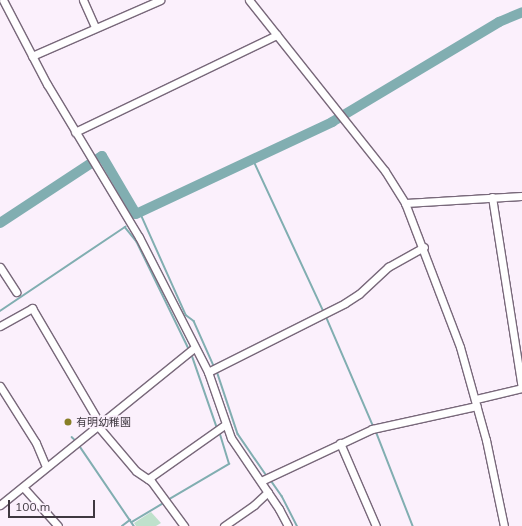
<!DOCTYPE html>
<meta charset="utf-8">
<style>
body{margin:0}
#map{position:relative;width:522px;height:526px;overflow:hidden;background:#fbf0fc;font-family:Mulish,"Noto Sans JP",sans-serif}
div>[style]{position:absolute}
.green>*{inset:0;background:#bfe1cc}
.stream>*{height:1.5px;margin:-0.75px;padding:0 0.75px;transform-origin:0.75px;border-radius:0.75px;background:#81aeb1}
.river>*{height:10px;margin:-5px;padding:0 5px;transform-origin:5px;border-radius:5px;background:#81aeb1}
.roads{filter:drop-shadow(1px 0 #78687a) drop-shadow(-1px 0 #78687a) drop-shadow(0 1px #78687a) drop-shadow(0 -1px #78687a)}
.minor>*{height:7px;margin:-3.5px;padding:0 3.5px;transform-origin:3.5px;border-radius:3.5px;background:#fff}
.dots>*{width:11px;height:11px;translate:-50% -50%;box-sizing:border-box;border:2px solid #fbf0fc;border-radius:50%}
span{translate:-50% -50%;white-space:nowrap;text-align:center;line-height:1.15;-webkit-text-stroke:3.5px #fbf0fc;paint-order:stroke}
.poi-label{font-size:11px;color:#3f3840}
.left{translate:0 -50%;text-align:left}
.scale{position:absolute;left:8px;top:500px;width:87px;height:18px;box-sizing:border-box;border:2px solid #3f3840;border-top:0;padding-left:5px;font-size:12px;line-height:14px;white-space:nowrap;color:#3f3840;-webkit-text-stroke:3px #fbf0fc;paint-order:stroke}
</style>
<div id="map">
<div class="green">
<i style="clip-path:polygon(151px 512px,161px 523px,156px 526px,136px 526px,134px 523px)"></i>
</div>
<div class="stream">
<i style="left:253px;top:159px;width:166px;rotate:65.1deg"></i>
<i style="left:140px;top:212px;width:113px;rotate:65.9deg"></i>
<i style="left:186px;top:315px;width:10px;rotate:37deg"></i>
<i style="left:194px;top:321px;width:49px;rotate:66deg"></i>
<i style="left:134px;top:218px;width:4px;rotate:-63deg"></i>
<i style="left:0;top:311px;width:151px;rotate:-33.9deg"></i>
<i style="left:125px;top:227px;width:19px;rotate:51deg"></i>
<i style="left:137px;top:242px;width:117px;rotate:64.1deg"></i>
<i style="left:326px;top:316px;width:119px;rotate:66.7deg"></i>
<i style="left:192px;top:355px;width:76px;rotate:70.9deg"></i>
<i style="left:217px;top:371px;width:66px;rotate:71.6deg"></i>
<i style="left:238px;top:434px;width:51px;rotate:55.4deg"></i>
<i style="left:376px;top:431px;width:102px;rotate:68.7deg"></i>
<i style="left:72px;top:437px;width:3px;rotate:45deg"></i>
<i style="left:79px;top:445px;width:98px;rotate:55.8deg"></i>
<i style="left:270px;top:479px;width:21px;rotate:55deg"></i>
<i style="left:282px;top:496px;width:34px;rotate:63deg"></i>
<i style="left:168px;top:500px;width:71px;rotate:-30.5deg"></i>
<i style="left:229px;top:464px;width:34px;rotate:-107deg"></i>
<i style="left:132px;top:522px;width:37px;rotate:-31deg"></i>
<i style="left:122px;top:526px;width:10px;rotate:-37deg"></i>
</div>
<div class="river">
<i style="left:0;top:223px;width:122px;rotate:-33.3deg"></i>
<i style="left:102px;top:156px;width:67px;rotate:59.6deg"></i>
<i style="left:136px;top:214px;width:217px;rotate:-25.1deg"></i>
<i style="left:332px;top:122px;width:195px;rotate:-30.9deg"></i>
<i style="left:499px;top:22px;width:25px;rotate:-23deg"></i>
</div>
<div class="roads">
<div class="minor">
<i style="left:3px;top:0;width:95px;rotate:62.4deg"></i>
<i style="left:47px;top:84px;width:179px;rotate:59deg"></i>
<i style="left:139px;top:237px;width:152px;rotate:62.9deg"></i>
<i style="left:208px;top:372px;width:70px;rotate:70.8deg"></i>
<i style="left:231px;top:438px;width:86px;rotate:55.9deg"></i>
<i style="left:279px;top:509px;width:19px;rotate:62deg"></i>
<i style="left:83px;top:0;width:30px;rotate:66deg"></i>
<i style="left:249px;top:0;width:218px;rotate:51.5deg"></i>
<i style="left:385px;top:171px;width:38px;rotate:58deg"></i>
<i style="left:405px;top:203px;width:154px;rotate:69.1deg"></i>
<i style="left:460px;top:347px;width:97px;rotate:74.4deg"></i>
<i style="left:486px;top:440px;width:88px;rotate:78.2deg"></i>
<i style="left:32px;top:56px;width:140px;rotate:-23.6deg"></i>
<i style="left:75px;top:132px;width:224px;rotate:-25.7deg"></i>
<i style="left:492px;top:197px;width:193px;rotate:81.1deg"></i>
<i style="left:405px;top:203px;width:117px;rotate:-3.4deg"></i>
<i style="left:0;top:267px;width:30px;rotate:57deg"></i>
<i style="left:0;top:326px;width:37px;rotate:-29deg"></i>
<i style="left:32px;top:308px;width:129px;rotate:59.6deg"></i>
<i style="left:97px;top:419px;width:6px;rotate:90deg"></i>
<i style="left:97px;top:425px;width:60px;rotate:49.7deg"></i>
<i style="left:136px;top:471px;width:18px;rotate:34deg"></i>
<i style="left:151px;top:481px;width:56px;rotate:53.7deg"></i>
<i style="left:208px;top:372px;width:153px;rotate:-26.7deg"></i>
<i style="left:345px;top:303px;width:17px;rotate:-33deg"></i>
<i style="left:359px;top:294px;width:40px;rotate:-43deg"></i>
<i style="left:388px;top:267px;width:41px;rotate:-29.1deg"></i>
<i style="left:0;top:386px;width:67px;rotate:57.7deg"></i>
<i style="left:36px;top:443px;width:25px;rotate:67deg"></i>
<i style="left:476px;top:399px;width:47px;rotate:-13.4deg"></i>
<i style="left:340px;top:443px;width:90px;rotate:66.6deg"></i>
<i style="left:148px;top:479px;width:95px;rotate:-35.2deg"></i>
<i style="left:261px;top:481px;width:123px;rotate:-25.1deg"></i>
<i style="left:372px;top:429px;width:107px;rotate:-12.4deg"></i>
<i style="left:23px;top:487px;width:52px;rotate:48.1deg"></i>
<i style="left:0;top:505px;width:250px;rotate:-39deg"></i>
<i style="left:224px;top:526px;width:37px;rotate:-35deg"></i>
<i style="left:254px;top:505px;width:19px;rotate:-43deg"></i>
</div>
</div>
<div class="dots">
<i style="left:68px;top:422px;background:#887f26"></i>
</div>
<div class="poi-label">
<span class="left" style="left:76px;top:422px">有明幼稚園</span>
</div>
<div class="scale">100 m</div>
</div>
